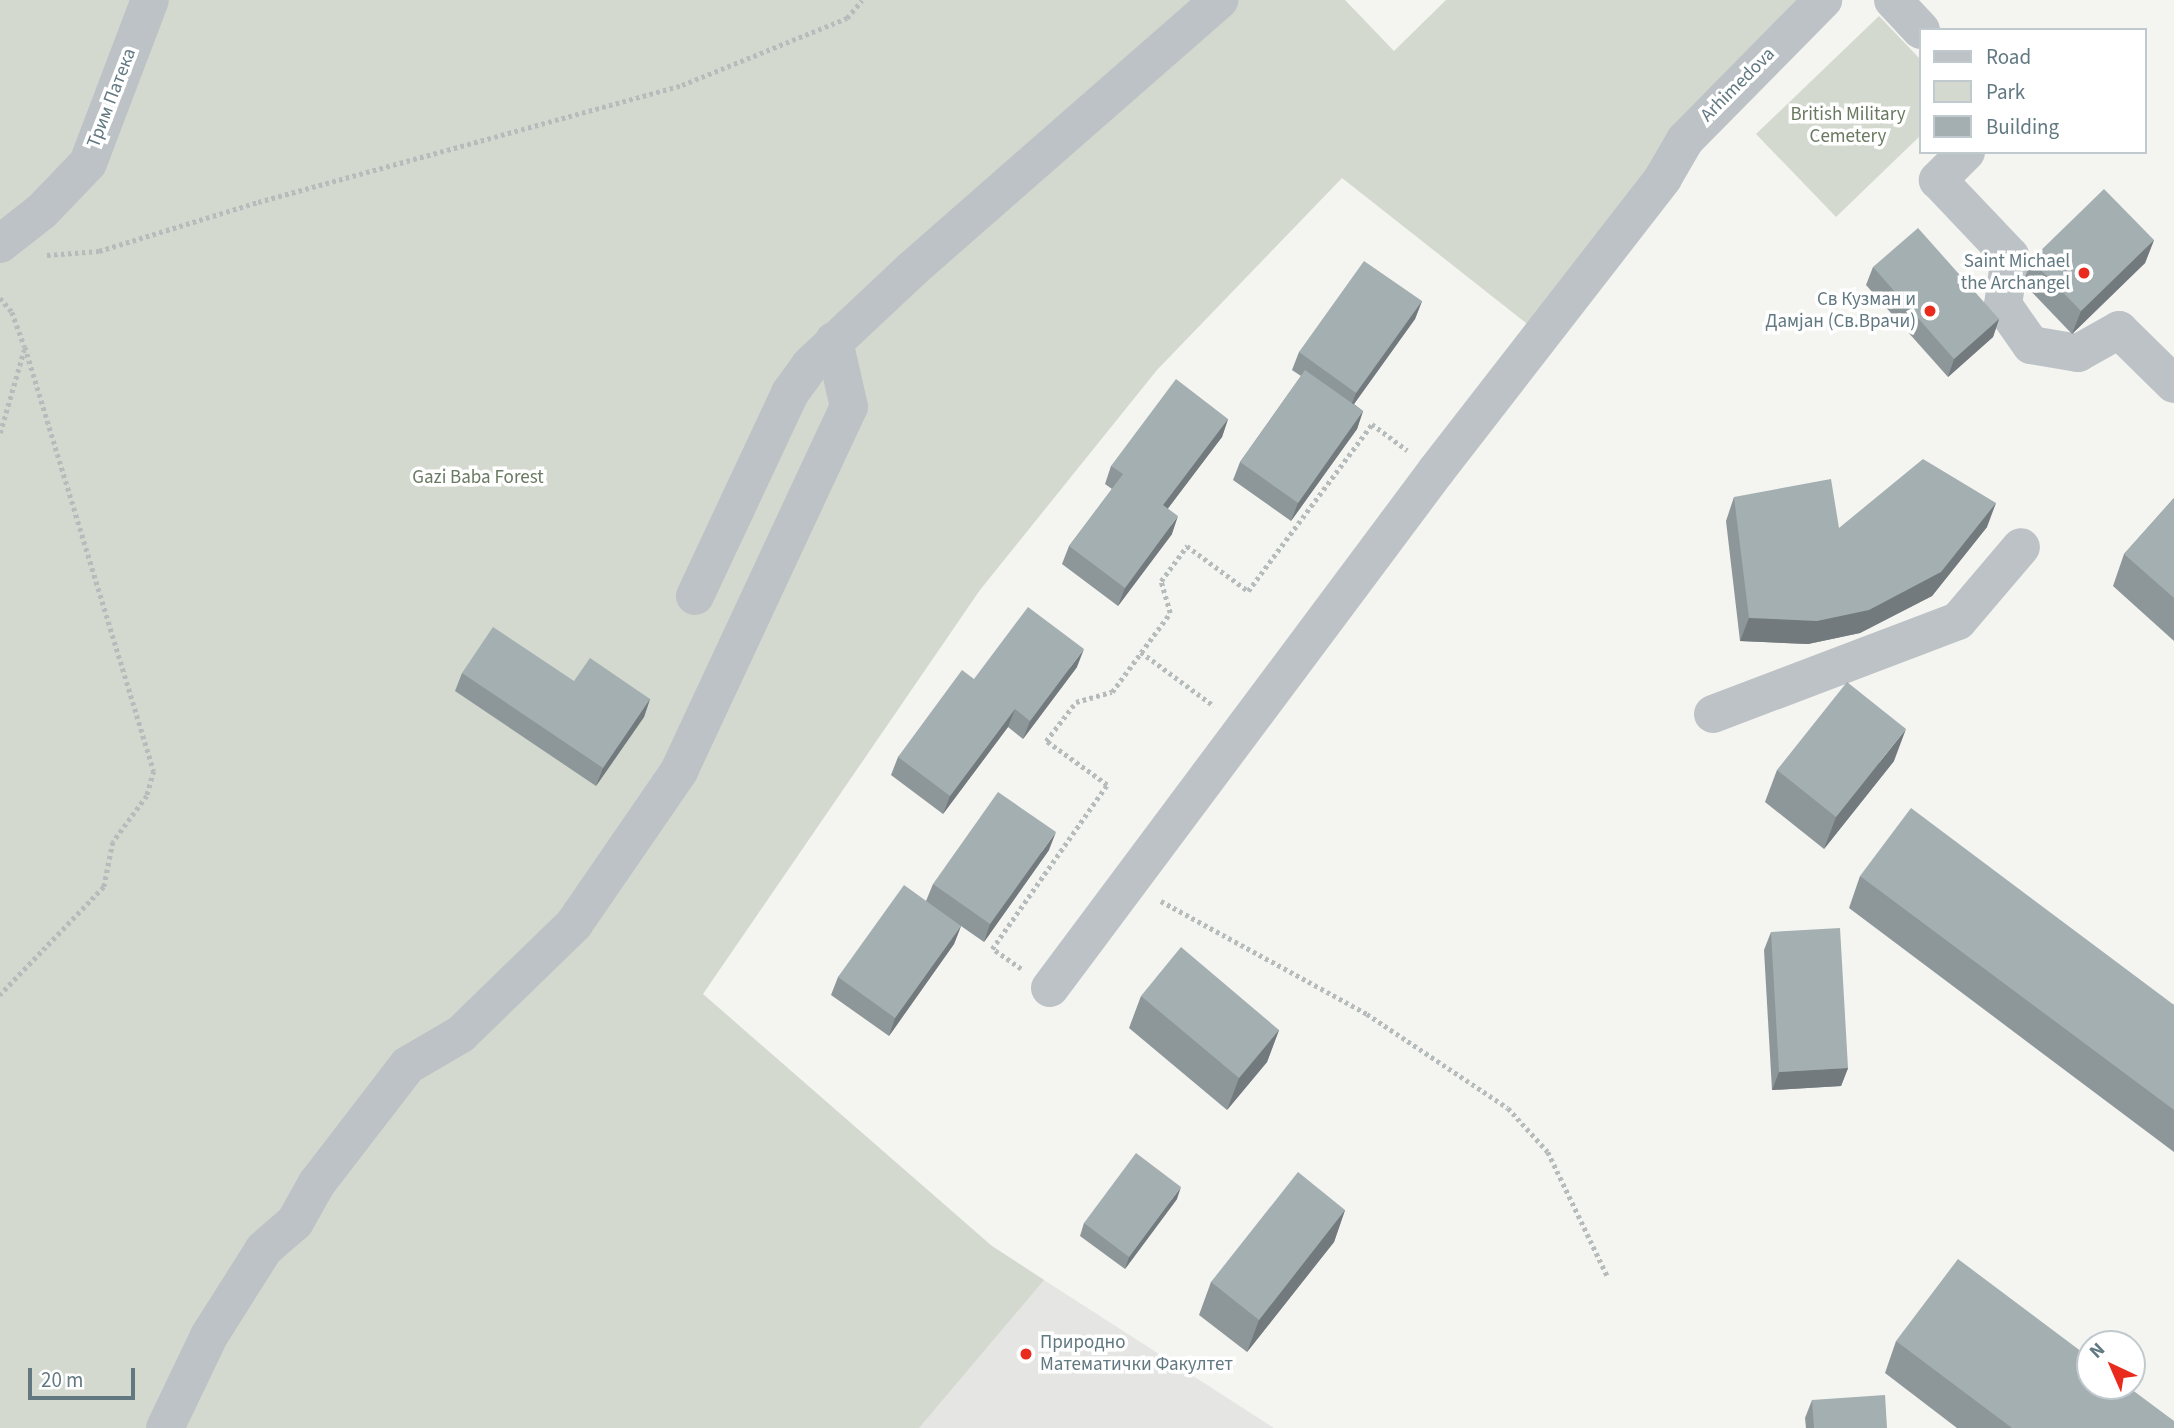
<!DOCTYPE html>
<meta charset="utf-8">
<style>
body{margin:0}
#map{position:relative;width:2174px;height:1428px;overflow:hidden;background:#f4f4f0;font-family:"Source Sans 3",sans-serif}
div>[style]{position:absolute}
.built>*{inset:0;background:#e5e5e4}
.green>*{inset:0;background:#d4d9cf}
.path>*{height:4.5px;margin-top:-2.25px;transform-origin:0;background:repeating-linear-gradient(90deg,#b6bbbc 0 3.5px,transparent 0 7px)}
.minor>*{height:38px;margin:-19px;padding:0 19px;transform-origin:19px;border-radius:19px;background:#bcc2c5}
.wall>*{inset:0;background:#8d9699}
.shaded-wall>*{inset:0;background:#737a7d}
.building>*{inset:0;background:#a4afb2}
.dots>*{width:19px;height:19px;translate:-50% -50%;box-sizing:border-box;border:4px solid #fff;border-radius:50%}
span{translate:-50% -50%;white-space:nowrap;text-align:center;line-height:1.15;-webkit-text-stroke:7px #fff;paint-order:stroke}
.street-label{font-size:19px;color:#627982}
.park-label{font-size:19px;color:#6a7961}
.poi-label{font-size:19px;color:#627982}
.right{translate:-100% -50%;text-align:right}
.left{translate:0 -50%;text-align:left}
.legend{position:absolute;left:1919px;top:28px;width:228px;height:126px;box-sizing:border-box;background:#fff;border:2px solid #c0c9cd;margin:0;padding:9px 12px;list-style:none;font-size:21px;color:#627982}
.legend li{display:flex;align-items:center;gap:14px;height:35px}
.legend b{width:35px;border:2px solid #c0c9cd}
.north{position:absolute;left:2076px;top:1330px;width:70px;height:70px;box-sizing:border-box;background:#fff;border:2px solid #c0c9cd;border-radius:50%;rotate:316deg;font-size:19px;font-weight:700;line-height:28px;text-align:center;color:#627982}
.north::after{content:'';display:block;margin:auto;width:24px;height:32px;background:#e82b1c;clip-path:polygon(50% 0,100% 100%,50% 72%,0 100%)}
.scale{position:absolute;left:28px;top:1368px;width:107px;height:32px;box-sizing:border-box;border:4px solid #627982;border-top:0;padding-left:9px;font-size:21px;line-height:24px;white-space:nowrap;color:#627982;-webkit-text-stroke:5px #fff;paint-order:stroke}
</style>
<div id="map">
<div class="built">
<i style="clip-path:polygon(992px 1246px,1044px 1280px,1274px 1428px,825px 1428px)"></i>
</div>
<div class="green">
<i style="clip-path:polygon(0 0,1345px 0,1394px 51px,1446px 0,1823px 0,1540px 334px,1342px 178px,1157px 370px,980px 590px,703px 994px,992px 1246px,1044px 1280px,919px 1428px,0 1428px)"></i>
<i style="clip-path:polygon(1879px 16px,1920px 59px,1920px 136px,1836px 217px,1756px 134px)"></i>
</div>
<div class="path">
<i style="left:47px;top:255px;width:52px;rotate:-4.4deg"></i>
<i style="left:99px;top:251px;width:166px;rotate:-17.1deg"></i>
<i style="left:258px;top:202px;width:440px;rotate:-15.4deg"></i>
<i style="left:682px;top:85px;width:178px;rotate:-22.1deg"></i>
<i style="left:847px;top:18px;width:23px;rotate:-50deg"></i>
<i style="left:0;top:298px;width:18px;rotate:49deg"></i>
<i style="left:12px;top:312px;width:37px;rotate:70deg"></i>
<i style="left:25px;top:347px;width:443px;rotate:73.1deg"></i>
<i style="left:154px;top:771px;width:26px;rotate:106deg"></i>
<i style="left:147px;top:796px;width:57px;rotate:126.5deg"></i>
<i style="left:113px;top:842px;width:46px;rotate:101.3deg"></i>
<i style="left:104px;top:887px;width:150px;rotate:133.9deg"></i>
<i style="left:0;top:433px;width:86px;rotate:-73.9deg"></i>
<i style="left:1141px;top:652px;width:91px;rotate:36.5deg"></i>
<i style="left:1161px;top:901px;width:235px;rotate:28.7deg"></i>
<i style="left:1367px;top:1014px;width:169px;rotate:33.7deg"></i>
<i style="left:1508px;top:1108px;width:59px;rotate:47.7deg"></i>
<i style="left:1548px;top:1152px;width:139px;rotate:64.4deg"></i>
<i style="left:1021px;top:969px;width:35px;rotate:-145deg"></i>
<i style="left:992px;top:949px;width:200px;rotate:-55deg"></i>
<i style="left:1107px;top:785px;width:75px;rotate:-144.2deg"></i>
<i style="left:1046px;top:741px;width:49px;rotate:-52.4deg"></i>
<i style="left:1076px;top:702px;width:37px;rotate:-16deg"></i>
<i style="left:1112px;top:692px;width:98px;rotate:-53.7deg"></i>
<i style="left:1170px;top:613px;width:33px;rotate:-106deg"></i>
<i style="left:1161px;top:581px;width:44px;rotate:-53.4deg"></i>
<i style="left:1187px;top:546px;width:76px;rotate:36.4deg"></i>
<i style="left:1248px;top:591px;width:208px;rotate:-53.4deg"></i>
<i style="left:1372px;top:424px;width:44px;rotate:36.6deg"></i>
</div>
<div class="minor">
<i style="left:1893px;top:0;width:41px;rotate:47deg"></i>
<i style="left:1966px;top:152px;width:40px;rotate:135deg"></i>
<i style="left:1938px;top:180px;width:105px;rotate:46.5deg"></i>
<i style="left:2010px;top:256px;width:49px;rotate:98.1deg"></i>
<i style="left:2003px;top:305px;width:49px;rotate:55deg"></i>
<i style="left:2031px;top:345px;width:48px;rotate:9.7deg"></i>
<i style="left:2078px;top:353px;width:47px;rotate:-29.3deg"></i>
<i style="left:2119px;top:330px;width:77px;rotate:44.5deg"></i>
<i style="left:0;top:244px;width:53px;rotate:-38.2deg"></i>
<i style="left:42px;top:211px;width:66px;rotate:-46.2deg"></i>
<i style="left:88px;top:163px;width:174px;rotate:-69.2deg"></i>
<i style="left:695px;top:596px;width:224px;rotate:-64.9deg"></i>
<i style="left:790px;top:393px;width:34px;rotate:-54deg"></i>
<i style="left:810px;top:365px;width:139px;rotate:-43.2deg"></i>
<i style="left:911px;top:270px;width:410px;rotate:-41.2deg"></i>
<i style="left:1713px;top:714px;width:262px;rotate:-20.8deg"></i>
<i style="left:1958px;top:621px;width:97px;rotate:-49.6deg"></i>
<i style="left:1050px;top:988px;width:645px;rotate:-53.25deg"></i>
<i style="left:1436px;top:471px;width:371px;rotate:-52.2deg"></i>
<i style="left:1663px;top:178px;width:44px;rotate:-59.9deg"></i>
<i style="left:1685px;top:140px;width:197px;rotate:-45.4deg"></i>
<i style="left:165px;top:1428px;width:102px;rotate:-64.4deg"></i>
<i style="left:209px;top:1336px;width:103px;rotate:-57.7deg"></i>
<i style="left:264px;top:1249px;width:41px;rotate:-41.1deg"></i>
<i style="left:295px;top:1222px;width:45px;rotate:-60.6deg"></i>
<i style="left:317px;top:1183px;width:149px;rotate:-52.4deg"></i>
<i style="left:408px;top:1065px;width:61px;rotate:-30.3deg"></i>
<i style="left:461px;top:1034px;width:158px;rotate:-44.2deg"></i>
<i style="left:574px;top:924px;width:186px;rotate:-55.5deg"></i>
<i style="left:679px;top:771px;width:402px;rotate:-65deg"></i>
<i style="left:849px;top:407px;width:68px;rotate:-102.8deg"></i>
</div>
<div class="wall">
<i style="clip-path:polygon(2154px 240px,2145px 263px,2072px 334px,2023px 283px,2031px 260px)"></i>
<i style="clip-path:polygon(1873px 267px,1999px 319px,1993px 337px,1948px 377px,1866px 285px)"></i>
<i style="clip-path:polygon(1422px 301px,1415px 319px,1354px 404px,1363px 411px,1357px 429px,1291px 521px,1233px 480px,1240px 462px,1301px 376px,1292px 370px,1299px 352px)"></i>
<i style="clip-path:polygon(1228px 419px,1222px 437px,1168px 508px,1172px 534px,1118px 606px,1062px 564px,1069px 546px,1112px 489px,1105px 484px,1111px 466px)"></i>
<i style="clip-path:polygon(1734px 497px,1839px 528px,1987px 527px,1932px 596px,1860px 633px,1808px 644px,1740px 641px,1726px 521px)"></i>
<i style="clip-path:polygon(2174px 498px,2174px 641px,2113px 586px,2124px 554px)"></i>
<i style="clip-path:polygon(1077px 667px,1023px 739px,1008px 727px,943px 814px,891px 775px,898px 757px,974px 679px)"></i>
<i style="clip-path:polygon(462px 673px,574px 681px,650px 699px,644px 717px,596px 786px,455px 691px)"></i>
<i style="clip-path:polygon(1894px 761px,1824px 849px,1765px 802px,1777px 770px)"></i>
<i style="clip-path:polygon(1049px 850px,984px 942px,961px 926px,954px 944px,889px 1036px,831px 995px,838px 977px,926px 901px,933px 884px)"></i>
<i style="clip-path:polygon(1860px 876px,2174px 1005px,2174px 1152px,1849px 908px)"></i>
<i style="clip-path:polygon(1771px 932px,1848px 1068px,1841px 1086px,1772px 1090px,1764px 950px)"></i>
<i style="clip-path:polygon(1141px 996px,1279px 1030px,1267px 1062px,1227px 1110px,1129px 1028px)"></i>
<i style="clip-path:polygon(1177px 1199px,1125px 1269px,1080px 1236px,1084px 1223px)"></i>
<i style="clip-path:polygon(1345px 1210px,1334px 1242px,1247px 1352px,1199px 1315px,1211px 1282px)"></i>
<i style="clip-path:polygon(1896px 1341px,2174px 1428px,1957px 1428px,1885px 1373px)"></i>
<i style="clip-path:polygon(1812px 1400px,1887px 1428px,1806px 1428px,1805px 1418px)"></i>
</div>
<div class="shaded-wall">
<i style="clip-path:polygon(2154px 240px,2145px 263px,2072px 334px,2081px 311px)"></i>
<i style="clip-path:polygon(1422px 301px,1415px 319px,1349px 411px,1356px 393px)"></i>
<i style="clip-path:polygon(1999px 319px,1993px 337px,1948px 377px,1954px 359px)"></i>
<i style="clip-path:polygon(1363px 411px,1357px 429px,1291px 521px,1298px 503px)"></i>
<i style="clip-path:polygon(1228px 419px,1222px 437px,1157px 523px,1163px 505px)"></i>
<i style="clip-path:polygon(1996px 503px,1987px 527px,1932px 596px,1860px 633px,1808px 644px,1740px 641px,1749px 618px)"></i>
<i style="clip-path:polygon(1178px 516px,1172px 534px,1118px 606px,1125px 588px)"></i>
<i style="clip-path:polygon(1084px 649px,1077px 667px,1023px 739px,1030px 721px)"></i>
<i style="clip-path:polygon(650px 699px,644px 717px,596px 786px,603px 768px)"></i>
<i style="clip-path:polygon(1015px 709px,1008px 727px,943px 814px,950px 796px)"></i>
<i style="clip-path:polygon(1906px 729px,1894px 761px,1824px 849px,1836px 817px)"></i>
<i style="clip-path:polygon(1056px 832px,1049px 850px,984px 942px,990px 924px)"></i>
<i style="clip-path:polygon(961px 926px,954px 944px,889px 1036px,895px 1018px)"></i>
<i style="clip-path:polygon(1279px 1030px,1267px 1062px,1227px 1110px,1239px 1078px)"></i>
<i style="clip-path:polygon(1848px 1068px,1841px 1086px,1772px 1090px,1779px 1072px)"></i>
<i style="clip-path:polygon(1181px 1187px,1177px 1199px,1125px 1269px,1129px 1257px)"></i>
<i style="clip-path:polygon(1345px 1210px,1334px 1242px,1247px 1352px,1259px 1320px)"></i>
</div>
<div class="building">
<i style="clip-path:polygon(2104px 189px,2154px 240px,2081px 311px,2031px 260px)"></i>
<i style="clip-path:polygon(1918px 228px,1999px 319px,1954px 359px,1873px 267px)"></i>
<i style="clip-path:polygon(1364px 261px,1422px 301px,1356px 393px,1299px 352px)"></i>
<i style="clip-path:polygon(1305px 370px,1363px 411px,1298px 503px,1240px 462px)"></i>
<i style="clip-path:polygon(1176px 379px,1228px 419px,1163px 505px,1178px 516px,1125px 588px,1069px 546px,1123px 474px,1111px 466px)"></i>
<i style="clip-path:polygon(1923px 459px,1996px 503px,1941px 572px,1869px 610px,1817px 621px,1749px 618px,1734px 497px,1831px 479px,1839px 528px)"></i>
<i style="clip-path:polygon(2174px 498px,2174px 598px,2124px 554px)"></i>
<i style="clip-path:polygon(1028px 607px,1084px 649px,1030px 721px,1015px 709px,950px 796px,898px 757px,962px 670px,974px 679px)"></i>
<i style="clip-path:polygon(493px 627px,574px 681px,590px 658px,650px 699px,603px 768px,462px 673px)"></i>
<i style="clip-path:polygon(1847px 682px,1906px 729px,1836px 817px,1777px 770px)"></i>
<i style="clip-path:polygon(998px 792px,1056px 832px,990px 924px,933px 884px)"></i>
<i style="clip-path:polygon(1911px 808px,2174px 1005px,2174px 1110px,1860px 876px)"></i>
<i style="clip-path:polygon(904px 885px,961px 926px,895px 1018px,838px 977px)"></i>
<i style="clip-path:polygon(1840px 928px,1848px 1068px,1779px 1072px,1771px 932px)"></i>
<i style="clip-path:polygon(1181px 947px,1279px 1030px,1239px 1078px,1141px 996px)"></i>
<i style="clip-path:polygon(1136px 1153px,1181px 1187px,1129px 1257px,1084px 1223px)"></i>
<i style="clip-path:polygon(1298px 1172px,1345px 1210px,1259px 1320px,1211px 1282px)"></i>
<i style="clip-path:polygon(1958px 1259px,2090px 1358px,2090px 1386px,2127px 1386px,2174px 1421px,2174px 1428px,2012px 1428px,1896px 1341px)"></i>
<i style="clip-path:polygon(1885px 1395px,1887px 1428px,1814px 1428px,1812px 1400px)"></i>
</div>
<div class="dots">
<i style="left:2084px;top:273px;background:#e82b1c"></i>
<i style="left:1930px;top:311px;background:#e82b1c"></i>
<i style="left:1026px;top:1354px;background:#e82b1c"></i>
</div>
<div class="street-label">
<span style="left:1738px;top:85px;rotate:-45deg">Arhimedova</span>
<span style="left:112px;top:98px;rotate:-69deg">Трим Патека</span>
</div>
<div class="park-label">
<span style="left:1848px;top:126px">British Military<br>Cemetery</span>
<span style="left:478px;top:478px">Gazi Baba Forest</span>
</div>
<div class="poi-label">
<span class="right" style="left:2070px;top:273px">Saint Michael<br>the Archangel</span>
<span class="right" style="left:1916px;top:311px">Св Кузман и<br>Дамјан (Св.Врачи)</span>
<span class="left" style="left:1040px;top:1354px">Природно<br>Математички Факултет</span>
</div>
<ul class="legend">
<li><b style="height:9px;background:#bcc2c5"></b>Road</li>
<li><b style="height:19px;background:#d4d9cf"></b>Park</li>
<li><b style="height:19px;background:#a4afb2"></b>Building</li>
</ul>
<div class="north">N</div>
<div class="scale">20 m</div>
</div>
